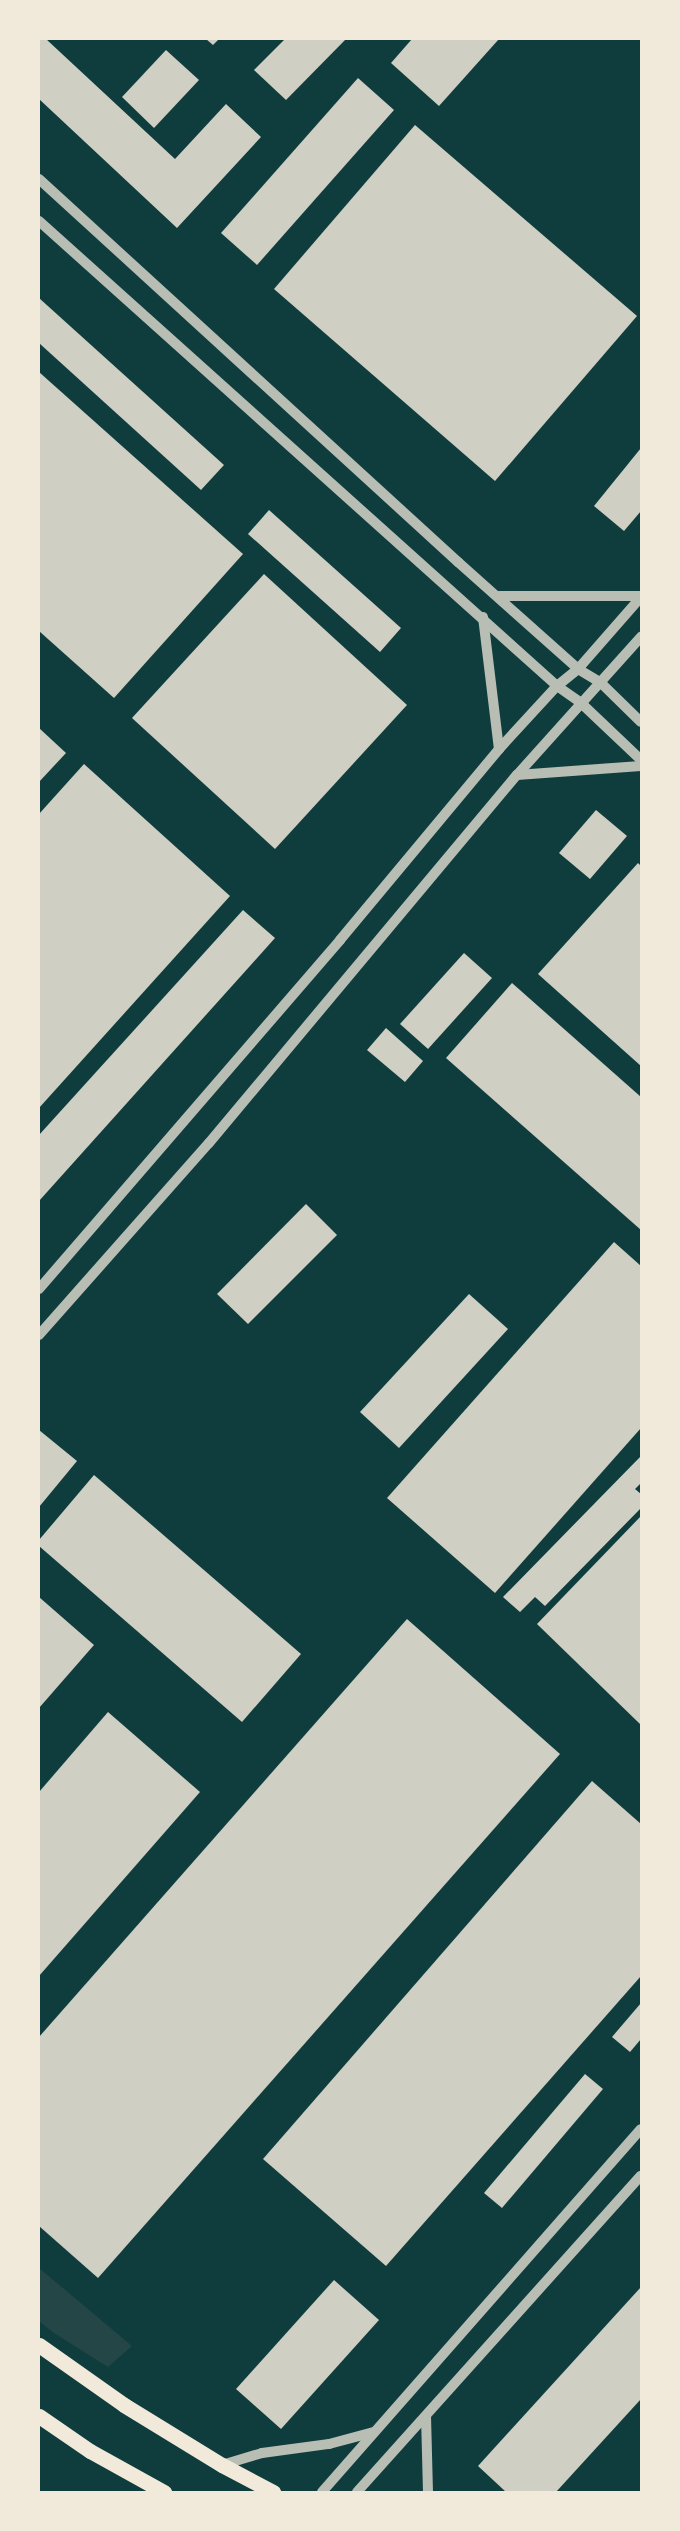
<!DOCTYPE html>
<style>
body{margin:0}
#map{position:relative;width:680px;height:2531px;overflow:hidden;background:#0f3d3e;font-family:Helvetica,sans-serif}
div>[style]{position:absolute}
.green>*{inset:0;background:#244646}
.building>*{inset:0;background:#cfcfc3}
.tertiary>*{height:10px;margin:-5px;padding:0 5px;transform-origin:5px;border-radius:5px;background:#b8beb3}
.primary>*{height:15px;margin:-7.5px;padding:0 7.5px;transform-origin:7.5px;border-radius:7.5px;background:#f1e9da}
span{translate:-50% -50%;white-space:nowrap;text-align:center;line-height:1.15;-webkit-text-stroke:6px #f1e9da;paint-order:stroke}
.frame{position:absolute;inset:0;border:40px solid #f1e9da;pointer-events:none}
</style>
<div id="map">
<div class="green">
<i style="clip-path:polygon(39px 2268px,132px 2346px,108px 2367px,54px 2333px,39px 2321px)"></i>
</div>
<div class="building">
<i style="clip-path:polygon(39px 39px,46px 39px,175px 159px,226px 104px,261px 137px,177px 228px,39px 99px)"></i>
<i style="clip-path:polygon(206px 39px,219px 39px,213px 45px)"></i>
<i style="clip-path:polygon(285px 39px,346px 39px,286px 100px,254px 70px)"></i>
<i style="clip-path:polygon(412px 39px,499px 39px,439px 106px,391px 63px)"></i>
<i style="clip-path:polygon(166px 50px,199px 80px,154px 128px,122px 97px)"></i>
<i style="clip-path:polygon(358px 78px,394px 110px,257px 265px,221px 233px)"></i>
<i style="clip-path:polygon(415px 125px,637px 316px,495px 481px,274px 289px)"></i>
<i style="clip-path:polygon(39px 298px,224px 465px,201px 490px,39px 343px)"></i>
<i style="clip-path:polygon(39px 372px,243px 554px,114px 698px,39px 631px)"></i>
<i style="clip-path:polygon(641px 448px,641px 511px,624px 531px,594px 506px)"></i>
<i style="clip-path:polygon(269px 510px,401px 628px,380px 652px,248px 534px)"></i>
<i style="clip-path:polygon(264px 574px,407px 705px,275px 849px,132px 718px)"></i>
<i style="clip-path:polygon(39px 728px,66px 753px,39px 782px)"></i>
<i style="clip-path:polygon(84px 764px,230px 896px,39px 1108px,39px 814px)"></i>
<i style="clip-path:polygon(596px 810px,627px 836px,590px 879px,559px 853px)"></i>
<i style="clip-path:polygon(638px 863px,641px 866px,641px 1066px,538px 974px)"></i>
<i style="clip-path:polygon(243px 910px,275px 938px,39px 1201px,39px 1135px)"></i>
<i style="clip-path:polygon(464px 953px,492px 978px,428px 1049px,400px 1024px)"></i>
<i style="clip-path:polygon(512px 983px,641px 1097px,641px 1230px,446px 1058px)"></i>
<i style="clip-path:polygon(386px 1028px,423px 1061px,405px 1082px,367px 1050px)"></i>
<i style="clip-path:polygon(306px 1204px,337px 1235px,248px 1324px,217px 1294px)"></i>
<i style="clip-path:polygon(614px 1242px,641px 1266px,641px 1428px,495px 1593px,387px 1498px)"></i>
<i style="clip-path:polygon(469px 1294px,508px 1329px,399px 1448px,360px 1412px)"></i>
<i style="clip-path:polygon(39px 1430px,77px 1461px,39px 1507px)"></i>
<i style="clip-path:polygon(641px 1456px,641px 1483px,635px 1489px,641px 1494px,641px 1508px,545px 1606px,535px 1597px,520px 1612px,503px 1597px)"></i>
<i style="clip-path:polygon(94px 1475px,301px 1654px,242px 1722px,39px 1546px,39px 1540px)"></i>
<i style="clip-path:polygon(641px 1516px,641px 1725px,537px 1624px)"></i>
<i style="clip-path:polygon(39px 1597px,94px 1645px,39px 1708px)"></i>
<i style="clip-path:polygon(407px 1619px,560px 1754px,98px 2278px,39px 2226px,39px 2037px)"></i>
<i style="clip-path:polygon(108px 1712px,200px 1792px,39px 1976px,39px 1792px)"></i>
<i style="clip-path:polygon(592px 1781px,641px 1824px,641px 1976px,386px 2266px,263px 2159px)"></i>
<i style="clip-path:polygon(641px 2003px,641px 2039px,630px 2052px,612px 2037px)"></i>
<i style="clip-path:polygon(585px 2074px,603px 2089px,502px 2208px,484px 2193px)"></i>
<i style="clip-path:polygon(334px 2280px,379px 2320px,281px 2429px,236px 2389px)"></i>
<i style="clip-path:polygon(641px 2287px,641px 2399px,556px 2492px,506px 2492px,478px 2466px)"></i>
</div>
<div class="tertiary">
<i style="left:39px;top:179px;width:568px;rotate:42.43deg"></i>
<i style="left:458px;top:562px;width:161px;rotate:41.7deg"></i>
<i style="left:578px;top:669px;width:26px;rotate:31deg"></i>
<i style="left:600px;top:682px;width:57px;rotate:44.3deg"></i>
<i style="left:39px;top:221px;width:696px;rotate:41.91deg"></i>
<i style="left:557px;top:686px;width:29px;rotate:35deg"></i>
<i style="left:581px;top:703px;width:83px;rotate:43.5deg"></i>
<i style="left:499px;top:596px;width:142px"></i>
<i style="left:483px;top:617px;width:133px;rotate:83.1deg"></i>
<i style="left:517px;top:775px;width:124px;rotate:-4.2deg"></i>
<i style="left:39px;top:1289px;width:461px;rotate:-49.2deg"></i>
<i style="left:340px;top:940px;width:249px;rotate:-50.2deg"></i>
<i style="left:499px;top:749px;width:86px;rotate:-47.4deg"></i>
<i style="left:557px;top:686px;width:27px;rotate:-39deg"></i>
<i style="left:578px;top:669px;width:96px;rotate:-48.8deg"></i>
<i style="left:39px;top:1335px;width:256px;rotate:-48.5deg"></i>
<i style="left:209px;top:1143px;width:480px;rotate:-50.1deg"></i>
<i style="left:517px;top:775px;width:186px;rotate:-48.1deg"></i>
<i style="left:426px;top:2416px;width:76px;rotate:88.5deg"></i>
<i style="left:222px;top:2465px;width:42px;rotate:-16.7deg"></i>
<i style="left:262px;top:2453px;width:68px;rotate:-7.7deg"></i>
<i style="left:329px;top:2444px;width:47px;rotate:-14.9deg"></i>
<i style="left:322px;top:2492px;width:483px;rotate:-48.7deg"></i>
<i style="left:357px;top:2492px;width:425px;rotate:-48.1deg"></i>
</div>
<div class="primary">
<i style="left:39px;top:2345px;width:104px;rotate:35.2deg"></i>
<i style="left:124px;top:2405px;width:115px;rotate:31.5deg"></i>
<i style="left:222px;top:2465px;width:58px;rotate:27.9deg"></i>
<i style="left:39px;top:2416px;width:62px;rotate:34.5deg"></i>
<i style="left:90px;top:2451px;width:85px;rotate:29deg"></i>
</div>
<div class="frame"></div>
</div>
